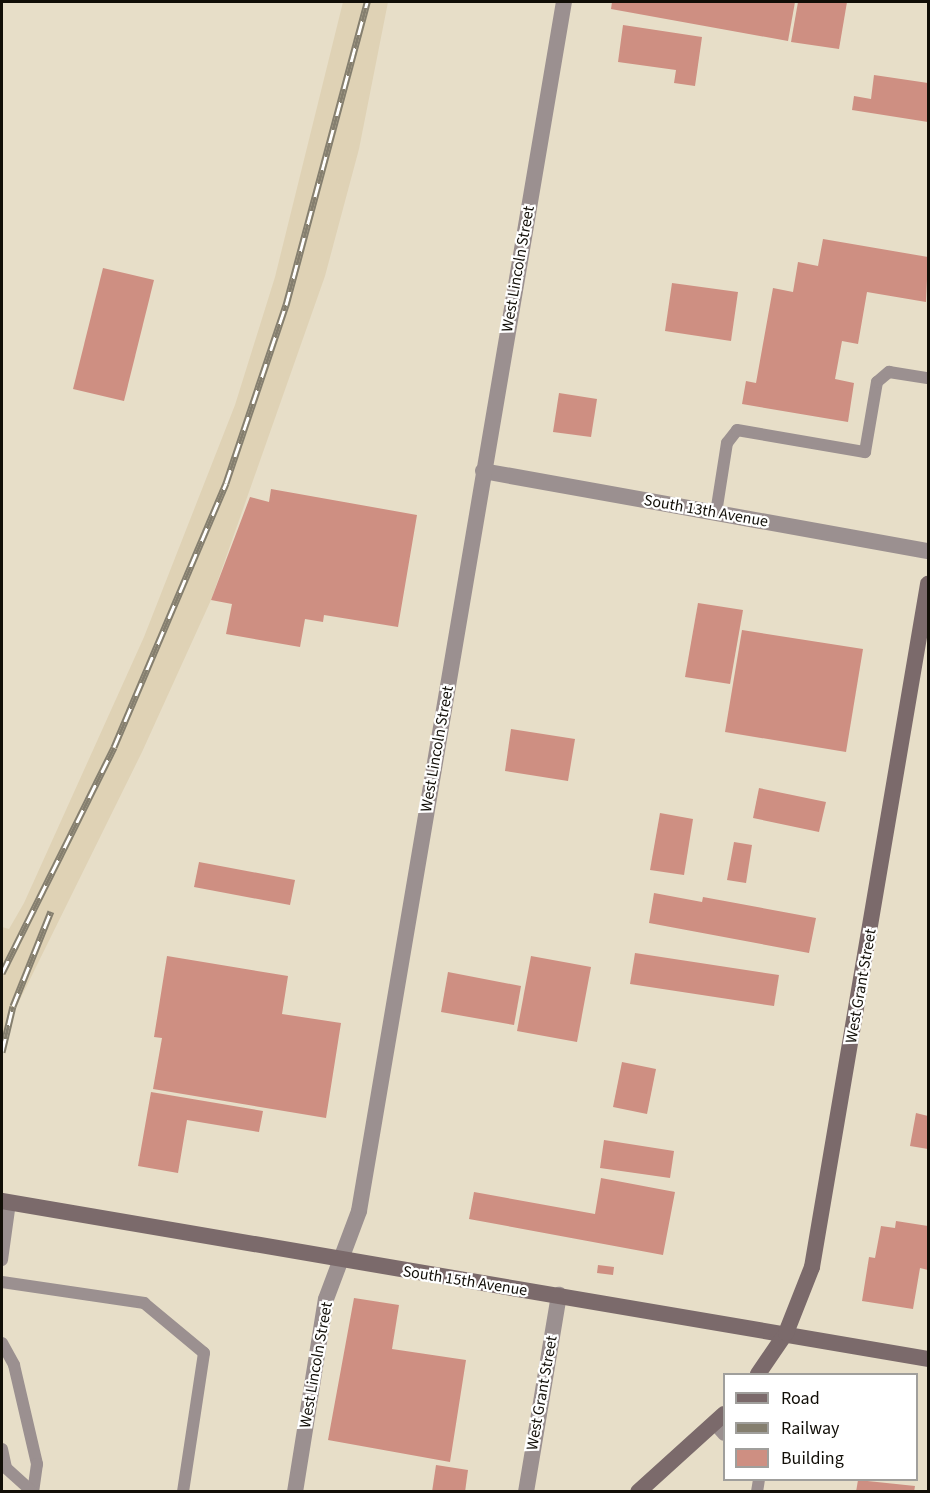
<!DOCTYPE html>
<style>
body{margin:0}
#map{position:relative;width:930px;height:1493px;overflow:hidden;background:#e7dec8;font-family:"Source Sans 3",sans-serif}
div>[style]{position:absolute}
.built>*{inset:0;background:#dfd2b5}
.building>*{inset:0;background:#ce8f82}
.service>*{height:12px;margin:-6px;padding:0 6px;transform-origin:6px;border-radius:6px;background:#9b9090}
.minor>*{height:16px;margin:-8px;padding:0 8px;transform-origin:8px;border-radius:8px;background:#9b9090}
.secondary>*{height:16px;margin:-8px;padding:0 8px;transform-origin:8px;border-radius:8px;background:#7b6a6b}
.rail>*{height:7px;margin-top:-3.5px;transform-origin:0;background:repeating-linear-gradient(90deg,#fff 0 14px,#857f6f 0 28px);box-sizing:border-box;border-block:2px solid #857f6f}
span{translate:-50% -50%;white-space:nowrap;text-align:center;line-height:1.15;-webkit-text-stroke:4.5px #fff;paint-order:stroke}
.street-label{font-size:16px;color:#110e07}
.frame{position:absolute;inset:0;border:3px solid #110e07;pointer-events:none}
.legend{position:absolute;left:723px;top:1373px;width:195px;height:108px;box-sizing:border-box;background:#fff;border:2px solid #a09f9c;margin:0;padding:8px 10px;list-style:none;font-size:18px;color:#110e07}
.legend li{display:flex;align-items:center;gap:12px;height:30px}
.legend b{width:30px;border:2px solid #a09f9c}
</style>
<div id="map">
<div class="built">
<i style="clip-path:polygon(343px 2px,388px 2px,359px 149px,325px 276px,211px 600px,142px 752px,2px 1036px,2px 927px,9px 929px,24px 903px,144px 637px,235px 405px,275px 277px)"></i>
</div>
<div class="building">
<i style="clip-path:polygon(612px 2px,795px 2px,788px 41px,611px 9px)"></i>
<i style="clip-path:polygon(798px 2px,847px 2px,839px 49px,791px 42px)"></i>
<i style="clip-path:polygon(623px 25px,702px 37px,695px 86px,674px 83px,676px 70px,618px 62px)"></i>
<i style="clip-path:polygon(874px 75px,928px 83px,928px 122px,852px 110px,854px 96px,871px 99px)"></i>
<i style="clip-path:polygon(823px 239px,928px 257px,926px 302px,867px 292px,858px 344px,842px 341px,835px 379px,854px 383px,848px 422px,742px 404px,746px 381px,756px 383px,773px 288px,793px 292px,798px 262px,818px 266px)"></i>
<i style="clip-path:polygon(103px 268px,154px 280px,124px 401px,73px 389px)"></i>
<i style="clip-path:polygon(672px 283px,738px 292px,731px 341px,665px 331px)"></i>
<i style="clip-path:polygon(559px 393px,597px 399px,591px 437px,553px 432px)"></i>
<i style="clip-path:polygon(271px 489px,417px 515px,398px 627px,324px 615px,323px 622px,305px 619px,300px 647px,226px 634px,232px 604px,211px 600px,250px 497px,269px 502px)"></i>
<i style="clip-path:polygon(698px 603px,743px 610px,730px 684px,685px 677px)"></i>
<i style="clip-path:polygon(742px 630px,863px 649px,846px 752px,725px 732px)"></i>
<i style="clip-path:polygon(511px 729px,575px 739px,568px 781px,505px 771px)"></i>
<i style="clip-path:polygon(759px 788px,826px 802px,819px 832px,753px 818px)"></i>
<i style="clip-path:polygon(660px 813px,693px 819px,684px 875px,650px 870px)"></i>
<i style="clip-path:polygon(734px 842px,752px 845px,746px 883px,727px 880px)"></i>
<i style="clip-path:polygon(199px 862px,295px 880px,290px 905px,194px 887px)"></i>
<i style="clip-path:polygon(654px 893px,702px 902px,703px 897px,816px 918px,809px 953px,649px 923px)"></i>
<i style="clip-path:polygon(635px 953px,779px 975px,774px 1006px,630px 984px)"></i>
<i style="clip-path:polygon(167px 956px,288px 976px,282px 1014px,341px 1023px,326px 1118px,153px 1089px,162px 1038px,154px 1037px)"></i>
<i style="clip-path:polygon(531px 956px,591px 967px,577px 1042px,517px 1031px)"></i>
<i style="clip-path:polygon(448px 972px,521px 986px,514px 1025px,441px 1012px)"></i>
<i style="clip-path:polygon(622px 1062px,656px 1069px,647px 1114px,613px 1107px)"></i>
<i style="clip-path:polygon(151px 1092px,263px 1111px,259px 1132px,187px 1120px,178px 1173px,138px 1166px)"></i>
<i style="clip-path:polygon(916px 1113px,928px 1116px,928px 1149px,910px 1146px)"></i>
<i style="clip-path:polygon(604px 1140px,674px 1151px,670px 1178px,600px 1168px)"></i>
<i style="clip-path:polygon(601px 1178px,675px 1192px,663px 1255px,469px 1219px,474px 1192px,595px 1214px)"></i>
<i style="clip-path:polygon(896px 1221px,928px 1226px,928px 1270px,920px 1268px,913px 1309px,862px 1301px,869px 1257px,875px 1258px,881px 1226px,895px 1228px)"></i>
<i style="clip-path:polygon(598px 1265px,614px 1267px,613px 1275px,597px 1273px)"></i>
<i style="clip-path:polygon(354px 1298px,399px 1305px,392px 1349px,466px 1360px,450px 1462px,328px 1440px)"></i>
<i style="clip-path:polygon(436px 1465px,468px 1470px,465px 1492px,432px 1492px)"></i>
<i style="clip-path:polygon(858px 1480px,915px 1486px,914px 1492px,856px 1492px)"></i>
</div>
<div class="service">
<i style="left:716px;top:513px;width:71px;rotate:-81.1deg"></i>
<i style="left:727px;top:443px;width:16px;rotate:-52deg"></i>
<i style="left:737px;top:430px;width:130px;rotate:9.8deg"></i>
<i style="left:865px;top:452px;width:71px;rotate:-80.3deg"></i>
<i style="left:877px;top:382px;width:16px;rotate:-40deg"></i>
<i style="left:889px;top:372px;width:39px;rotate:9deg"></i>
<i style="left:2px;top:1260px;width:59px;rotate:-82.1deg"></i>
<i style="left:2px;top:1282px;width:144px;rotate:8.4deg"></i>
<i style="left:144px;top:1303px;width:78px;rotate:39.8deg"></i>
<i style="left:204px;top:1353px;width:141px;rotate:98.6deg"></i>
<i style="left:2px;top:1343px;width:25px;rotate:61deg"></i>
<i style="left:14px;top:1365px;width:102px;rotate:76.9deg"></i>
<i style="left:37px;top:1464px;width:28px;rotate:98deg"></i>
<i style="left:715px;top:1425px;width:13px;rotate:48deg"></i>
<i style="left:2px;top:1449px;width:19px;rotate:78deg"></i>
<i style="left:6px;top:1468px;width:36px;rotate:42deg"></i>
<i style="left:757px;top:1492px;width:12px;rotate:-81deg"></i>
</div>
<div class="minor">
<i style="left:483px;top:471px;width:452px;rotate:10.2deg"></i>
<i style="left:295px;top:1492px;width:195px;rotate:-80.9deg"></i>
<i style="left:326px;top:1299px;width:94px;rotate:-69.4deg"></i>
<i style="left:359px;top:1211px;width:1226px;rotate:-80.38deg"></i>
<i style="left:526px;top:1492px;width:200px;rotate:-80.5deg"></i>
</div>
<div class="secondary">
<i style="left:2px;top:1201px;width:939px;rotate:9.68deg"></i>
<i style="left:758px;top:1374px;width:50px;rotate:-55.7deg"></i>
<i style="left:786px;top:1333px;width:71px;rotate:-68.5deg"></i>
<i style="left:812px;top:1267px;width:693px;rotate:-80.36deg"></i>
<i style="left:638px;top:1492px;width:116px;rotate:-42.2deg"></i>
</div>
<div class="rail">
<i style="left:2px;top:973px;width:252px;rotate:-63.6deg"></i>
<i style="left:114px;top:747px;width:287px;rotate:-67deg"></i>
<i style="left:226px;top:483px;width:188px;rotate:-71.4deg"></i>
<i style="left:286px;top:305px;width:314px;rotate:-75deg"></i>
<i style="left:2px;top:1052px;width:47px;rotate:-76.6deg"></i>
<i style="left:13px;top:1006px;width:102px;rotate:-68.2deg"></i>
</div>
<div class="street-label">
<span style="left:518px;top:269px;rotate:-80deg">West Lincoln Street</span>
<span style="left:706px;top:511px;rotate:10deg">South 13th Avenue</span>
<span style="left:437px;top:749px;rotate:-80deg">West Lincoln Street</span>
<span style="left:861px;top:986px;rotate:-80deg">West Grant Street</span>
<span style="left:465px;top:1281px;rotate:9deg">South 15th Avenue</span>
<span style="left:316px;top:1365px;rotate:-80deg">West Lincoln Street</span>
<span style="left:542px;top:1393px;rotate:-80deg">West Grant Street</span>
</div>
<div class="frame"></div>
<ul class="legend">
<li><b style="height:8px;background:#7b6a6b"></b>Road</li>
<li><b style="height:8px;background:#857f6f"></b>Railway</li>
<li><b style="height:16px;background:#ce8f82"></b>Building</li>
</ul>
</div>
